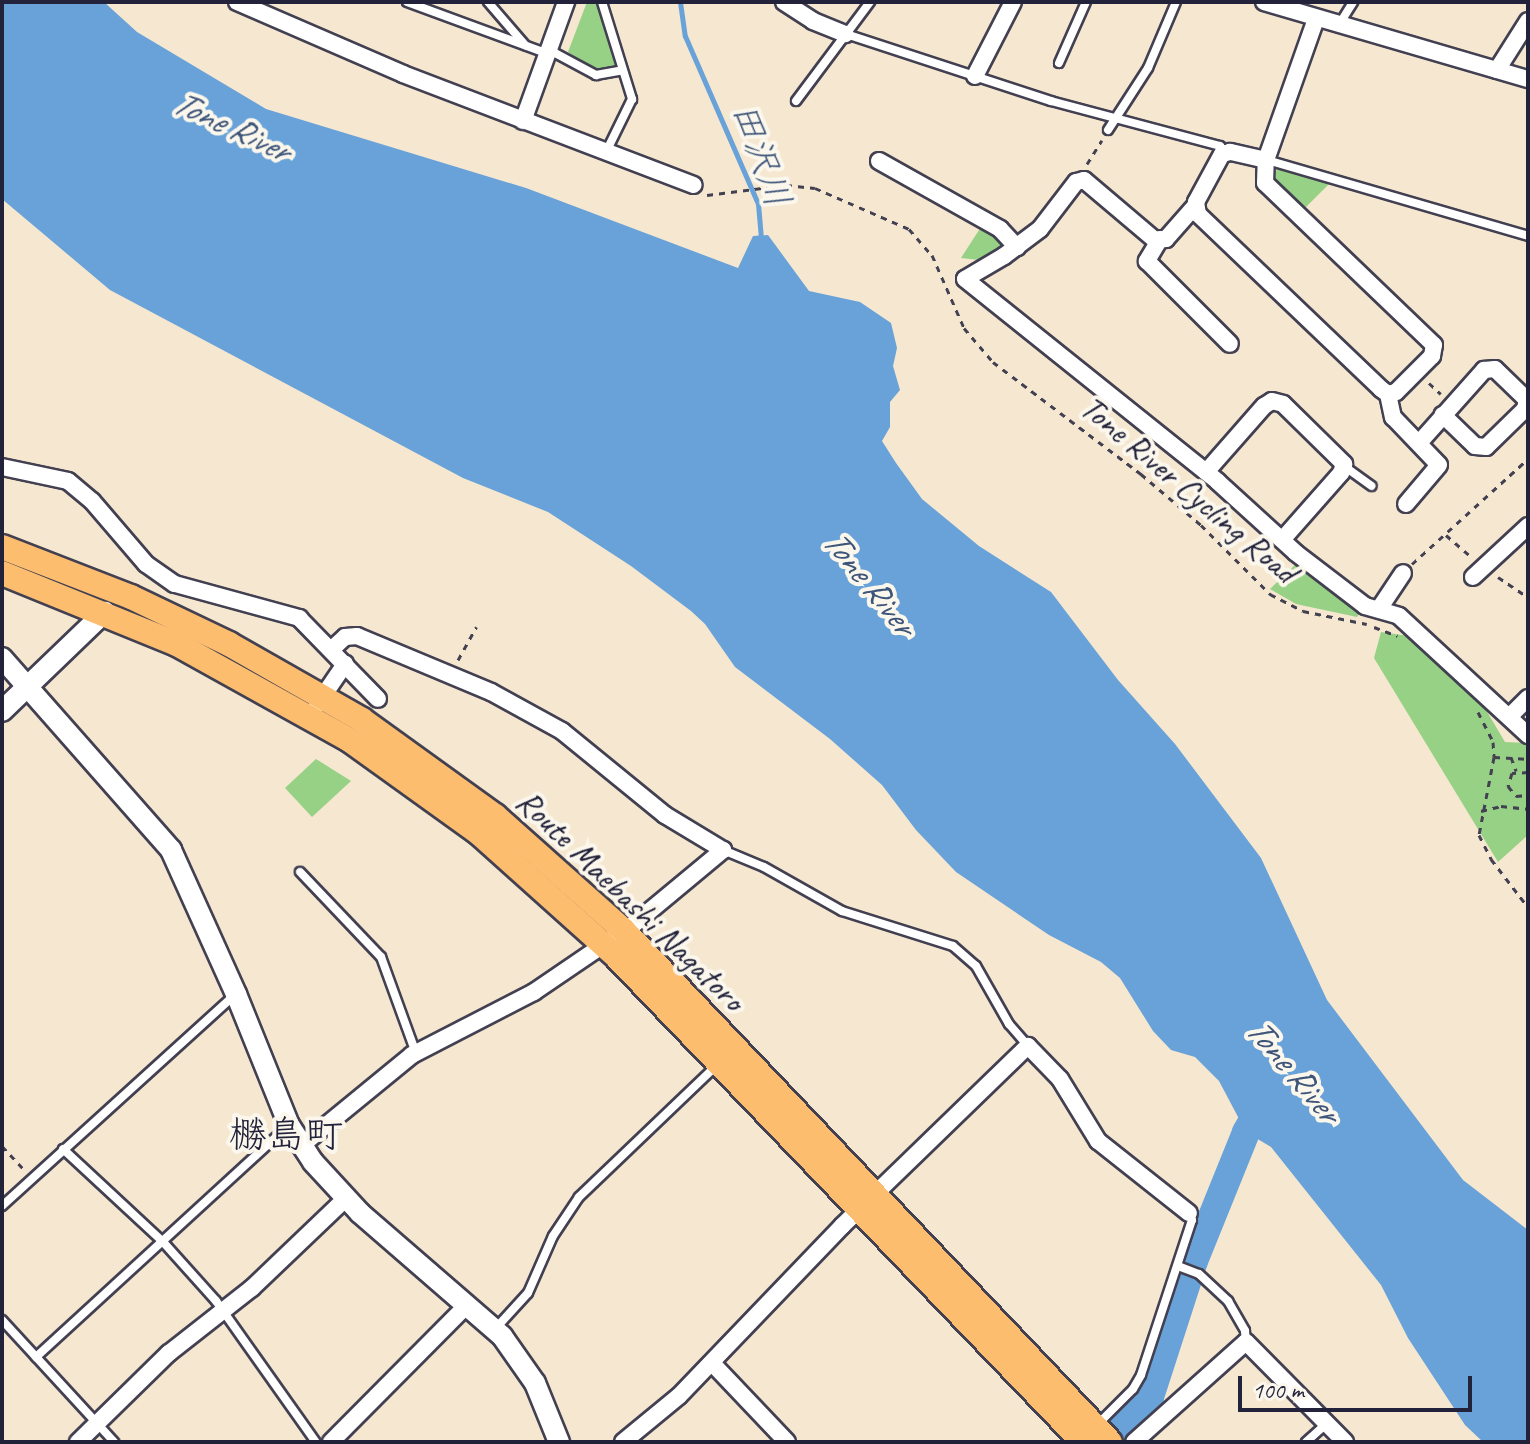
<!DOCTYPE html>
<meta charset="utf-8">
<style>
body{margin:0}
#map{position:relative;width:1530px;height:1444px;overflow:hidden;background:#f5e7d0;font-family:Caveat,"Klee One",sans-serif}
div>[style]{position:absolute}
.green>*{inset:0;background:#96d185}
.water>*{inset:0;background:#68a2d8}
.stream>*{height:5px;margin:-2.5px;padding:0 2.5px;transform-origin:2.5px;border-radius:2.5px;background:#68a2d8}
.river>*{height:28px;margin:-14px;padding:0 14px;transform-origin:14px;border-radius:14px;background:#68a2d8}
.path>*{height:3px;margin-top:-1.5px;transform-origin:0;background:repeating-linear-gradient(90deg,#424051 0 6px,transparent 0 12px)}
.roads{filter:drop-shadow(2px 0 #424051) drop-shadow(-2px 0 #424051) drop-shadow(0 2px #424051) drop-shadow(0 -2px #424051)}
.service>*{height:8px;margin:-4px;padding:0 4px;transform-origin:4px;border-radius:4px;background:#fff}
.minor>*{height:16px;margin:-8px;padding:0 8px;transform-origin:8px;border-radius:8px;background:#fff}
.tertiary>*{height:20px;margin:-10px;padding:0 10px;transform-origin:10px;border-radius:10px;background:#fff}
.primary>*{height:24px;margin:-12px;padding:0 12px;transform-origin:12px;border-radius:12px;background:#fcbd6f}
span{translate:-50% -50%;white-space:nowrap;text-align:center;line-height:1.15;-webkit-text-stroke:8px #fbf7ec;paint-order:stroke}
.street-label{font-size:34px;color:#22223b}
.water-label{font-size:36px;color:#3e557a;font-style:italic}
.quarter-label{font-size:38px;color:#22223b}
.frame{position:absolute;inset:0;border:4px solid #22223b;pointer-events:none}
.scale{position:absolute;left:1238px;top:1376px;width:234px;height:36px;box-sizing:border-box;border:4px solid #22223b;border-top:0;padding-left:10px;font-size:24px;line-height:28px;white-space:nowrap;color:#22223b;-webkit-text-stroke:6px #fbf7ec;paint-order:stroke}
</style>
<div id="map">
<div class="green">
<i style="clip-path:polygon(587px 2px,596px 2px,617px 66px,595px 71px,568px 52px)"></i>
<i style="clip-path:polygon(1277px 169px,1283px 169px,1330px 183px,1302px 211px,1276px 186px,1272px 178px)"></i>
<i style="clip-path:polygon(981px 227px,1005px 244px,979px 260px,961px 258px)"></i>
<i style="clip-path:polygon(1298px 562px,1360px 612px,1357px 617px,1296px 604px,1270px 589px)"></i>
<i style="clip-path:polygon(1381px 632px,1409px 636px,1480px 700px,1505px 742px,1528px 743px,1528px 835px,1498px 862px,1374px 658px)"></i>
<i style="clip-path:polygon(316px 759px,351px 781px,312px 817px,285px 788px)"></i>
</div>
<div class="water">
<i style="clip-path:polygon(2px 2px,104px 2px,137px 32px,266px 109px,526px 188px,738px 268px,753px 236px,768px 235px,809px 291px,860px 302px,891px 323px,897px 348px,893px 366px,900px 390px,890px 402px,890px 427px,882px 441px,896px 463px,922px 499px,979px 546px,1051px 592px,1118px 680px,1175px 744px,1261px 858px,1327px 1000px,1463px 1180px,1528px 1230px,1528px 1442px,1483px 1442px,1465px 1425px,1408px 1338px,1381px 1285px,1271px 1147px,1246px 1132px,1219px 1081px,1195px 1057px,1171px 1050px,1153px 1031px,1120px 978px,1101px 962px,1049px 935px,956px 872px,916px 830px,882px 785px,830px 739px,735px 667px,705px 624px,691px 611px,631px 566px,548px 512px,463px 478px,110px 290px,2px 199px)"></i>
</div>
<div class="stream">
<i style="left:680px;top:2px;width:34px;rotate:82deg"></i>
<i style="left:685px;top:36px;width:183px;rotate:66.5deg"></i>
<i style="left:758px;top:204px;width:33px;rotate:85deg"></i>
</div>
<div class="river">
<i style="left:1103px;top:1442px;width:65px;rotate:-43.8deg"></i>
<i style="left:1150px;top:1397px;width:143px;rotate:-72.1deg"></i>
<i style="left:1194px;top:1261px;width:139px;rotate:-68deg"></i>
<i style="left:1246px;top:1132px;width:38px;rotate:-60deg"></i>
</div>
<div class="path">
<i style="left:1087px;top:164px;width:28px;rotate:-58deg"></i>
<i style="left:707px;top:195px;width:80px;rotate:-7.2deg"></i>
<i style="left:786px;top:185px;width:29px;rotate:6deg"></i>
<i style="left:815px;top:188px;width:103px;rotate:23.6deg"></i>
<i style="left:909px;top:229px;width:35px;rotate:49deg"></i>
<i style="left:932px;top:255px;width:80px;rotate:66.3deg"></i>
<i style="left:964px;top:328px;width:45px;rotate:49.5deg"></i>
<i style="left:993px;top:362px;width:186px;rotate:37.1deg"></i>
<i style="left:1141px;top:474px;width:79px;rotate:40.4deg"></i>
<i style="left:1201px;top:525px;width:98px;rotate:45deg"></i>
<i style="left:1270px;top:594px;width:37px;rotate:27deg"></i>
<i style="left:1303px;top:611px;width:65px;rotate:11.5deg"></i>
<i style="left:1429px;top:383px;width:16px;rotate:43deg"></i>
<i style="left:1446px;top:535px;width:35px;rotate:41deg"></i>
<i style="left:1412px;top:564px;width:156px;rotate:-42.2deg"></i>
<i style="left:1498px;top:577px;width:36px;rotate:34deg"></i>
<i style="left:1374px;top:627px;width:25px;rotate:21deg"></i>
<i style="left:458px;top:660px;width:38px;rotate:-61deg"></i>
<i style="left:1478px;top:712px;width:34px;rotate:63deg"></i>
<i style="left:1493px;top:742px;width:15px;rotate:86deg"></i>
<i style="left:1494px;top:757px;width:79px;rotate:100.9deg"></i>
<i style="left:1479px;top:835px;width:27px;rotate:63deg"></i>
<i style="left:1491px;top:859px;width:61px;rotate:52.4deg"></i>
<i style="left:1494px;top:757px;width:34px;rotate:3deg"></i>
<i style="left:1511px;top:757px;width:15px;rotate:70deg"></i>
<i style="left:1528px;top:772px;width:16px;rotate:176deg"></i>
<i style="left:1512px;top:773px;width:14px;rotate:107deg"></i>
<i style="left:1508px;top:786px;width:13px;rotate:51deg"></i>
<i style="left:1516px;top:796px;width:12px;rotate:-5deg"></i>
<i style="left:1481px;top:811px;width:21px;rotate:-14deg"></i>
<i style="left:1501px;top:806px;width:27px;rotate:6deg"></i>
<i style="left:2px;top:1146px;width:35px;rotate:47deg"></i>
</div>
<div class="roads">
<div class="service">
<i style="left:407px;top:2px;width:150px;rotate:20.2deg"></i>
<i style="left:548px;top:54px;width:7px;rotate:-8deg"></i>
<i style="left:555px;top:53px;width:47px;rotate:28.2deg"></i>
<i style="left:596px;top:75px;width:27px;rotate:-10deg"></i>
<i style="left:488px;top:2px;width:57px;rotate:49.3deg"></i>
<i style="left:602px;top:2px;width:102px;rotate:72.8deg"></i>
<i style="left:632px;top:99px;width:59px;rotate:116.1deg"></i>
<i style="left:1340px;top:23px;width:25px;rotate:-58deg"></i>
<i style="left:846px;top:34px;width:216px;rotate:18.1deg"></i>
<i style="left:1051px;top:101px;width:175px;rotate:14.9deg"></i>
<i style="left:1220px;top:146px;width:8px;rotate:50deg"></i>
<i style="left:1059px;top:63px;width:67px;rotate:-66.1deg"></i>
<i style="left:796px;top:101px;width:124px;rotate:-53.2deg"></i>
<i style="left:1108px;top:130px;width:74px;rotate:-57.2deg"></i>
<i style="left:1148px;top:68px;width:72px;rotate:-67deg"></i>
<i style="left:1267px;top:160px;width:272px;rotate:16.2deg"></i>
<i style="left:1344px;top:466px;width:34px;rotate:36deg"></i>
<i style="left:723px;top:850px;width:44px;rotate:22.5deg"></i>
<i style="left:764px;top:867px;width:90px;rotate:29.4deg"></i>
<i style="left:842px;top:911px;width:116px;rotate:17.5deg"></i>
<i style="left:953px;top:946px;width:30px;rotate:41deg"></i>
<i style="left:976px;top:966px;width:67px;rotate:60.4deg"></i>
<i style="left:1009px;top:1024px;width:29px;rotate:49deg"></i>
<i style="left:300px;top:872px;width:117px;rotate:46.4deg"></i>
<i style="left:381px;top:957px;width:102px;rotate:70deg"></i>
<i style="left:63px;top:1149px;width:138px;rotate:42.9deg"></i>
<i style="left:164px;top:1243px;width:78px;rotate:48.1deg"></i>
<i style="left:216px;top:1301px;width:173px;rotate:54.7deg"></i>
<i style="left:2px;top:1206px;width:314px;rotate:-42.2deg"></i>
<i style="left:1178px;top:1266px;width:22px;rotate:21deg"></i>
<i style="left:1199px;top:1274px;width:40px;rotate:43deg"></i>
<i style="left:1228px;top:1301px;width:34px;rotate:60deg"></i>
<i style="left:1245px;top:1331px;width:11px;rotate:85deg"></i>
<i style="left:2px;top:1320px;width:166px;rotate:47.4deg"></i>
<i style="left:496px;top:1328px;width:47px;rotate:-47.6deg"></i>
<i style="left:528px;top:1293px;width:62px;rotate:-66.3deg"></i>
<i style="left:553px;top:1236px;width:47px;rotate:-56.3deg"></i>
<i style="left:579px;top:1197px;width:190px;rotate:-43.7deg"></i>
<i style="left:36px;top:1357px;width:343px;rotate:-42.5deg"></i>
<i style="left:1096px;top:1426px;width:52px;rotate:-45deg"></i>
<i style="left:1133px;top:1389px;width:16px;rotate:-60deg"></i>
<i style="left:1141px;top:1375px;width:163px;rotate:-71.8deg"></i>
<i style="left:1192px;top:1220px;width:8px;rotate:-113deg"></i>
<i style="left:1306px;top:1442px;width:27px;rotate:-42deg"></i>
</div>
<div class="minor">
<i style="left:237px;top:2px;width:181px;rotate:23.4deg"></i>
<i style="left:403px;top:74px;width:311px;rotate:20.9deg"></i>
<i style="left:784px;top:2px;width:35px;rotate:33deg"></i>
<i style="left:813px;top:21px;width:35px;rotate:22deg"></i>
<i style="left:1264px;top:2px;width:275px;rotate:16.3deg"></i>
<i style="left:1497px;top:70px;width:58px;rotate:-57.7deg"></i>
<i style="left:975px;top:76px;width:83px;rotate:-62.8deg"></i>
<i style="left:523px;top:121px;width:127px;rotate:-70.1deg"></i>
<i style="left:1266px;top:160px;width:37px;rotate:-167deg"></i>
<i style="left:1230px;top:152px;width:8px;rotate:166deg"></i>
<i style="left:1222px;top:154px;width:55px;rotate:118.4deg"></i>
<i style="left:1196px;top:202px;width:12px;rotate:81deg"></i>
<i style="left:1198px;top:214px;width:253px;rotate:43.7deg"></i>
<i style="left:1381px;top:389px;width:9px;rotate:36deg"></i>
<i style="left:1388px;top:394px;width:8px;rotate:-14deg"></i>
<i style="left:1396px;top:392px;width:51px;rotate:-45deg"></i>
<i style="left:1432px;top:356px;width:11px;rotate:-80deg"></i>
<i style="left:1434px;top:345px;width:234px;rotate:-136.2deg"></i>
<i style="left:1265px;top:183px;width:23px;rotate:-88deg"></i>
<i style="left:1266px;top:160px;width:150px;rotate:-70.5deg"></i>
<i style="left:879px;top:161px;width:139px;rotate:29.3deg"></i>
<i style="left:1000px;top:229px;width:25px;rotate:47deg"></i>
<i style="left:1195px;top:206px;width:44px;rotate:131.3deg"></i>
<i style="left:1166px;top:239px;width:11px;rotate:175deg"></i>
<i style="left:1155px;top:240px;width:93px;rotate:-139.8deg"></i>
<i style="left:1084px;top:180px;width:8px;rotate:166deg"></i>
<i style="left:1076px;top:182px;width:59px;rotate:127.5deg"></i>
<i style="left:1040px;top:229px;width:45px;rotate:143.1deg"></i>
<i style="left:1004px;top:256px;width:45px;rotate:149.5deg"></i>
<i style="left:965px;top:279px;width:324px;rotate:38.7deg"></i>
<i style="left:1218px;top:482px;width:105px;rotate:42.3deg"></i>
<i style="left:1296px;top:553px;width:87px;rotate:37.5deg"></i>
<i style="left:1365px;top:606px;width:35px;rotate:16deg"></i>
<i style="left:1399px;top:616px;width:176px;rotate:42.7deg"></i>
<i style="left:1160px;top:239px;width:26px;rotate:121deg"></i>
<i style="left:1147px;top:261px;width:117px;rotate:45deg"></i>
<i style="left:1388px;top:394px;width:24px;rotate:78deg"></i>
<i style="left:1393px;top:417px;width:66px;rotate:46.2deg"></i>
<i style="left:1439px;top:465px;width:51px;rotate:130.2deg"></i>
<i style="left:1419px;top:443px;width:98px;rotate:-48.3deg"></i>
<i style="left:1484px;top:370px;width:11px;rotate:-5deg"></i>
<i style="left:1495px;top:369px;width:45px;rotate:44.1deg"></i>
<i style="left:1527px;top:400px;width:9px;rotate:103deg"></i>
<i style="left:1525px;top:409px;width:54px;rotate:135.7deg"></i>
<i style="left:1486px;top:447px;width:11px;rotate:-175deg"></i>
<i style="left:1475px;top:446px;width:45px;rotate:-135.9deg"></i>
<i style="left:2px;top:467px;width:67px;rotate:12deg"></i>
<i style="left:68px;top:481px;width:31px;rotate:40deg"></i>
<i style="left:92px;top:501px;width:83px;rotate:49.4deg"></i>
<i style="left:146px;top:564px;width:35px;rotate:35deg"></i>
<i style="left:175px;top:584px;width:129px;rotate:15.3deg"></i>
<i style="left:299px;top:618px;width:113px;rotate:45.7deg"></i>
<i style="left:1206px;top:472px;width:88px;rotate:-48.7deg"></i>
<i style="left:1264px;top:406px;width:9px;rotate:-32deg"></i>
<i style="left:1272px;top:401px;width:11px;rotate:15deg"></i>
<i style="left:1283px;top:404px;width:86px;rotate:44.5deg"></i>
<i style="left:1344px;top:464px;width:9px;rotate:108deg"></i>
<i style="left:1341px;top:473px;width:89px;rotate:131.4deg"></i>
<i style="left:1473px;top:577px;width:75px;rotate:-42.8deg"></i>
<i style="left:1379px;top:609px;width:43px;rotate:-56.3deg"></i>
<i style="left:317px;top:705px;width:50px;rotate:-55.7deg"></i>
<i style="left:1509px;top:717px;width:27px;rotate:-45deg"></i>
<i style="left:302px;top:1145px;width:142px;rotate:-39.3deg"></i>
<i style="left:412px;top:1055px;width:137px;rotate:-27.3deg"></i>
<i style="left:534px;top:992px;width:121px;rotate:-34.2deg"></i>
<i style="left:634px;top:924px;width:116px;rotate:-39.7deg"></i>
<i style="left:723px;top:850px;width:68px;rotate:-148.9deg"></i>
<i style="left:665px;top:815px;width:133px;rotate:-140.8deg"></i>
<i style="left:562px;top:731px;width:81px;rotate:-151.2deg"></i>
<i style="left:491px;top:692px;width:145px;rotate:-157.3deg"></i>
<i style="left:357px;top:636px;width:12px;rotate:175deg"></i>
<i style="left:345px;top:637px;width:19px;rotate:137deg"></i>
<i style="left:712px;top:1363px;width:109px;rotate:46.5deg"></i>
<i style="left:78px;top:1442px;width:127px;rotate:-44.4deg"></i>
<i style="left:169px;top:1353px;width:105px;rotate:-38.1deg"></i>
<i style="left:252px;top:1288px;width:129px;rotate:-43.7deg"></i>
<i style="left:331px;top:1442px;width:193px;rotate:-45.2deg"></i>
<i style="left:623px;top:1442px;width:72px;rotate:-39.4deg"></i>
<i style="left:679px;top:1396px;width:236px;rotate:-46.2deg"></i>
<i style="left:842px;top:1226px;width:259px;rotate:-44.1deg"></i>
<i style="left:1028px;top:1046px;width:46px;rotate:45.9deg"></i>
<i style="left:1060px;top:1079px;width:73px;rotate:58.5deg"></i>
<i style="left:1098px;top:1141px;width:116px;rotate:38.4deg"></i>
<i style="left:1134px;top:1442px;width:150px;rotate:-41.8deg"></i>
<i style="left:1246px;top:1342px;width:141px;rotate:45.3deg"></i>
</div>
<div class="tertiary">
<i style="left:2px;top:658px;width:256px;rotate:48.6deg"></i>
<i style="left:171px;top:850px;width:158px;rotate:65.7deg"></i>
<i style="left:236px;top:994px;width:141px;rotate:68deg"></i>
<i style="left:289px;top:1125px;width:44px;rotate:57deg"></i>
<i style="left:313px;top:1162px;width:69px;rotate:47.3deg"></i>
<i style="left:360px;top:1213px;width:188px;rotate:40.9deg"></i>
<i style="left:502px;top:1336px;width:57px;rotate:54.9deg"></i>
<i style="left:535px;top:1383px;width:64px;rotate:67.9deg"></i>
<i style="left:2px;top:711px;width:143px;rotate:-43.9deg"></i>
</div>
<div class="primary">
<i style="left:2px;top:547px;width:138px;rotate:21.2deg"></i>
<i style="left:131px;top:597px;width:109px;rotate:25.6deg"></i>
<i style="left:229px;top:644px;width:153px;rotate:29.7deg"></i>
<i style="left:362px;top:720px;width:164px;rotate:35.8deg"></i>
<i style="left:495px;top:816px;width:173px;rotate:41.7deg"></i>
<i style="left:624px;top:931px;width:705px;rotate:46.44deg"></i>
<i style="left:2px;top:573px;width:189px;rotate:22.1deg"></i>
<i style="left:177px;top:644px;width:199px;rotate:29.1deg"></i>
<i style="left:351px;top:741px;width:158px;rotate:35.7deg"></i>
<i style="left:479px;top:833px;width:184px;rotate:41.9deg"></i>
<i style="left:616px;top:956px;width:674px;rotate:46.14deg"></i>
</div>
</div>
<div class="street-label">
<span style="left:1189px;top:489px;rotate:40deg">Tone River Cycling Road</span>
<span style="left:631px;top:900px;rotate:44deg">Route Maebashi Nagatoro</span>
</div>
<div class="water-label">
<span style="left:231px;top:126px;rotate:25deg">Tone River</span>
<span style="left:761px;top:155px;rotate:70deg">田沢川</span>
<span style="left:869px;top:582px;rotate:51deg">Tone River</span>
<span style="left:1293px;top:1070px;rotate:50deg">Tone River</span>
</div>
<div class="quarter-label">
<span style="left:286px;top:1135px">橳島町</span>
</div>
<div class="frame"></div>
<div class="scale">100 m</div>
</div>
